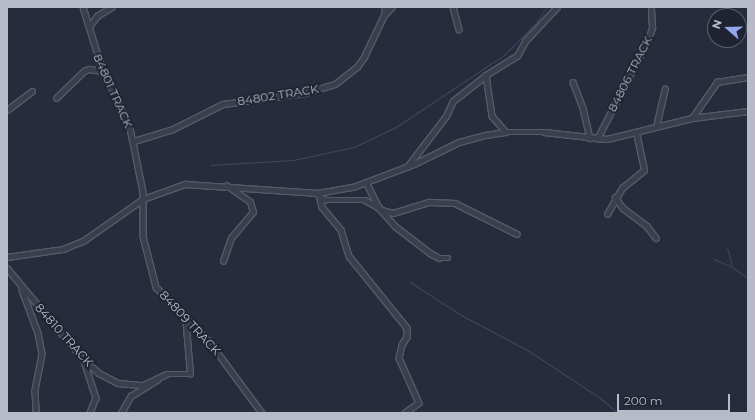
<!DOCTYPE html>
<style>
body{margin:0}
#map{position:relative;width:755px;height:420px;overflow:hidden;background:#272c3c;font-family:Montserrat,sans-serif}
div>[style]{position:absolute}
.stream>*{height:1px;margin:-0.5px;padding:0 0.5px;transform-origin:0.5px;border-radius:0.5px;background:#3f4763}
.roads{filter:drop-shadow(1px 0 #565a67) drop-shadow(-1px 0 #565a67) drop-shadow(0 1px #565a67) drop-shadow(0 -1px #565a67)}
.minor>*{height:4.5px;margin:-2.25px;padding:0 2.25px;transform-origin:2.25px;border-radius:2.25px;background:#3b3f4d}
span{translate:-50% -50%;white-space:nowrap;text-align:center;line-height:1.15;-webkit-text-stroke:4px #202432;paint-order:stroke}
.street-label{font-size:12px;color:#b7bac7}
.frame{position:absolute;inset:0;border:8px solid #b7bac7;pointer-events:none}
.north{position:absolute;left:707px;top:8px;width:40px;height:40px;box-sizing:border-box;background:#202432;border:1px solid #5c606e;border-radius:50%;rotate:290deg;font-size:11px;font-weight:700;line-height:16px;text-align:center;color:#b7bac7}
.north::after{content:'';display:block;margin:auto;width:14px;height:18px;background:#97a7ed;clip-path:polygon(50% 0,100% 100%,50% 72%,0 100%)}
.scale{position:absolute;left:617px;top:394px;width:113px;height:18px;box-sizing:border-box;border:2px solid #b7bac7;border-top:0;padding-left:5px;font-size:12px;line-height:14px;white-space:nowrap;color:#b7bac7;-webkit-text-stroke:3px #202432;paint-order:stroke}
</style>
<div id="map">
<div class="stream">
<i style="left:210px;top:165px;width:83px;rotate:-3.4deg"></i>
<i style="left:293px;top:160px;width:62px;rotate:-12deg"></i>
<i style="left:354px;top:147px;width:47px;rotate:-25.5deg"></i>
<i style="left:396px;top:127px;width:130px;rotate:-33.7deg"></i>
<i style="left:504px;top:55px;width:42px;rotate:-45deg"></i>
<i style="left:534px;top:25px;width:22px;rotate:-54deg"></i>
<i style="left:727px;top:247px;width:21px;rotate:76deg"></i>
<i style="left:732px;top:267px;width:19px;rotate:35deg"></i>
<i style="left:714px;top:259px;width:20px;rotate:24deg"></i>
<i style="left:410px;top:282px;width:61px;rotate:32.9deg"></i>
<i style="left:461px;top:315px;width:77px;rotate:27.9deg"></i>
<i style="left:529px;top:351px;width:85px;rotate:33.5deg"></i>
<i style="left:600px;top:398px;width:23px;rotate:40deg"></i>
</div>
<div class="roads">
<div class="minor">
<i style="left:83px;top:7px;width:58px;rotate:72.8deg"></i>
<i style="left:100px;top:62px;width:72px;rotate:65.6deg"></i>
<i style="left:130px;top:128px;width:65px;rotate:78.5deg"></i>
<i style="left:143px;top:192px;width:44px;rotate:90deg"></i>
<i style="left:143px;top:236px;width:53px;rotate:75.7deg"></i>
<i style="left:156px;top:287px;width:76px;rotate:45.5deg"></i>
<i style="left:209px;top:341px;width:89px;rotate:53.6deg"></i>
<i style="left:453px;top:7px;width:23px;rotate:75deg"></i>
<i style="left:384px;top:15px;width:11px;rotate:-45deg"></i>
<i style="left:89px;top:27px;width:14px;rotate:-54deg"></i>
<i style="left:97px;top:16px;width:17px;rotate:-31deg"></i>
<i style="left:486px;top:75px;width:41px;rotate:81.7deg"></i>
<i style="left:492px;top:116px;width:21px;rotate:49deg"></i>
<i style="left:573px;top:82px;width:28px;rotate:69deg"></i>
<i style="left:583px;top:108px;width:31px;rotate:77deg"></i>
<i style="left:56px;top:98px;width:39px;rotate:-44deg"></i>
<i style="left:84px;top:71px;width:5px;rotate:-22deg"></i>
<i style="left:89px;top:69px;width:15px;rotate:8deg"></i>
<i style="left:7px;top:110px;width:31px;rotate:-37deg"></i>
<i style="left:692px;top:118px;width:44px;rotate:-55.2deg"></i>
<i style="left:717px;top:82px;width:31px;rotate:-9deg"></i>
<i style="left:656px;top:127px;width:39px;rotate:-77deg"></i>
<i style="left:597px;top:139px;width:109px;rotate:-62.7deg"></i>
<i style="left:647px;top:42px;width:15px;rotate:-70deg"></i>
<i style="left:652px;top:28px;width:21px;rotate:-93deg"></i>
<i style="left:134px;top:141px;width:39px;rotate:-17deg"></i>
<i style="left:171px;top:130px;width:58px;rotate:-26.6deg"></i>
<i style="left:223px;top:104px;width:83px;rotate:-7.6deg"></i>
<i style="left:305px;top:93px;width:31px;rotate:-17deg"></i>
<i style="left:335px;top:84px;width:28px;rotate:-38deg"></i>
<i style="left:357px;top:67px;width:12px;rotate:-55deg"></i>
<i style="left:364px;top:57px;width:47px;rotate:-64.5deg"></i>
<i style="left:384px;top:15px;width:8px;rotate:-83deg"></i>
<i style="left:407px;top:167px;width:64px;rotate:-52.6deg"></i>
<i style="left:446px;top:116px;width:17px;rotate:-65deg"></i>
<i style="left:453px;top:101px;width:42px;rotate:-38.2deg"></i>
<i style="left:486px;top:75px;width:36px;rotate:-32deg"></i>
<i style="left:517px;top:56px;width:18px;rotate:-61deg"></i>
<i style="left:526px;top:40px;width:45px;rotate:-46.8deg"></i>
<i style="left:366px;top:182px;width:29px;rotate:63deg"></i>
<i style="left:379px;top:208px;width:24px;rotate:48deg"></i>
<i style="left:395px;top:226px;width:44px;rotate:37.6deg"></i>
<i style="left:430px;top:253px;width:10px;rotate:29deg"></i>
<i style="left:439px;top:258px;width:9px"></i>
<i style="left:319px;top:196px;width:7px;rotate:34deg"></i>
<i style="left:325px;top:200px;width:40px"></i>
<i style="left:365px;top:200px;width:23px;rotate:29deg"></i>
<i style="left:385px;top:211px;width:8px;rotate:14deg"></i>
<i style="left:393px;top:213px;width:38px;rotate:-17deg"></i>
<i style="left:429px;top:202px;width:26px;rotate:2deg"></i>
<i style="left:455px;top:203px;width:69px;rotate:26.6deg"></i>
<i style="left:615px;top:197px;width:14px;rotate:54deg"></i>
<i style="left:623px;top:208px;width:30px;rotate:37deg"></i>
<i style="left:647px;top:226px;width:15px;rotate:53deg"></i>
<i style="left:320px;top:199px;width:8px;rotate:76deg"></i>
<i style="left:322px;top:207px;width:30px;rotate:50deg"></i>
<i style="left:341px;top:230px;width:27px;rotate:73deg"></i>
<i style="left:349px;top:256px;width:92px;rotate:51.1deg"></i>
<i style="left:407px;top:328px;width:9px;rotate:90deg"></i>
<i style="left:407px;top:337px;width:9px;rotate:122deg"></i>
<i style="left:402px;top:345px;width:13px;rotate:103deg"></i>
<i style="left:399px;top:358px;width:49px;rotate:66deg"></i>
<i style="left:419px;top:403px;width:17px;rotate:144deg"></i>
<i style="left:607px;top:214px;width:30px;rotate:-60deg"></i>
<i style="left:622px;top:188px;width:28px;rotate:-39deg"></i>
<i style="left:644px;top:170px;width:38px;rotate:-102deg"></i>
<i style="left:7px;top:257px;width:57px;rotate:-8.1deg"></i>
<i style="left:63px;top:249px;width:22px;rotate:-22deg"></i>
<i style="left:83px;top:241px;width:73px;rotate:-35deg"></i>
<i style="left:143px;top:199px;width:45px;rotate:-19.7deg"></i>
<i style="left:185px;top:184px;width:133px;rotate:3.9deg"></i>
<i style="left:318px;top:193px;width:36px;rotate:-10deg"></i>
<i style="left:353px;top:187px;width:65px;rotate:-20.7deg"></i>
<i style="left:414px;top:164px;width:50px;rotate:-26.1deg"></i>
<i style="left:459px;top:142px;width:28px;rotate:-15deg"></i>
<i style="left:486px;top:135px;width:20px;rotate:-9deg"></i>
<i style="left:506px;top:132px;width:38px"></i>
<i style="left:544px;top:132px;width:63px;rotate:6.3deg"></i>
<i style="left:607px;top:139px;width:88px;rotate:-13.9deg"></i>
<i style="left:692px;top:118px;width:56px;rotate:-7.1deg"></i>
<i style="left:223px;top:261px;width:24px;rotate:-71deg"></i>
<i style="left:231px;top:238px;width:34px;rotate:-50deg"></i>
<i style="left:253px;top:212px;width:10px;rotate:-107deg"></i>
<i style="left:250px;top:202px;width:28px;rotate:-145deg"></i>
<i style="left:7px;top:268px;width:120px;rotate:50.1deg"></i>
<i style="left:84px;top:360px;width:20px;rotate:41deg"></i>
<i style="left:99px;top:373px;width:21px;rotate:28deg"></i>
<i style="left:118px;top:383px;width:25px;rotate:5deg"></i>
<i style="left:143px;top:385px;width:26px;rotate:-25deg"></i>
<i style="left:167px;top:374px;width:23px"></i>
<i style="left:190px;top:374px;width:58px;rotate:-94.9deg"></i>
<i style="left:22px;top:290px;width:46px;rotate:69.6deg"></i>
<i style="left:38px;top:333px;width:21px;rotate:79deg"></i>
<i style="left:42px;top:354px;width:38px;rotate:101deg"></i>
<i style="left:35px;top:391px;width:22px;rotate:87deg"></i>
<i style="left:84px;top:361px;width:39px;rotate:72deg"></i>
<i style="left:96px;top:398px;width:16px;rotate:112deg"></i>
<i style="left:121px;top:413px;width:20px;rotate:-60deg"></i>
<i style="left:131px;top:396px;width:31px;rotate:-32deg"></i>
</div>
</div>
<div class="street-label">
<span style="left:630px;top:74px;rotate:-63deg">84806 TRACK</span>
<span style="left:113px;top:91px;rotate:66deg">84801 TRACK</span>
<span style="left:278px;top:95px;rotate:-9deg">84802 TRACK</span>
<span style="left:190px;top:323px;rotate:47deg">84809 TRACK</span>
<span style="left:64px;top:335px;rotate:48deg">84810 TRACK</span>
</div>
<div class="frame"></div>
<div class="north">N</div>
<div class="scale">200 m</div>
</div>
